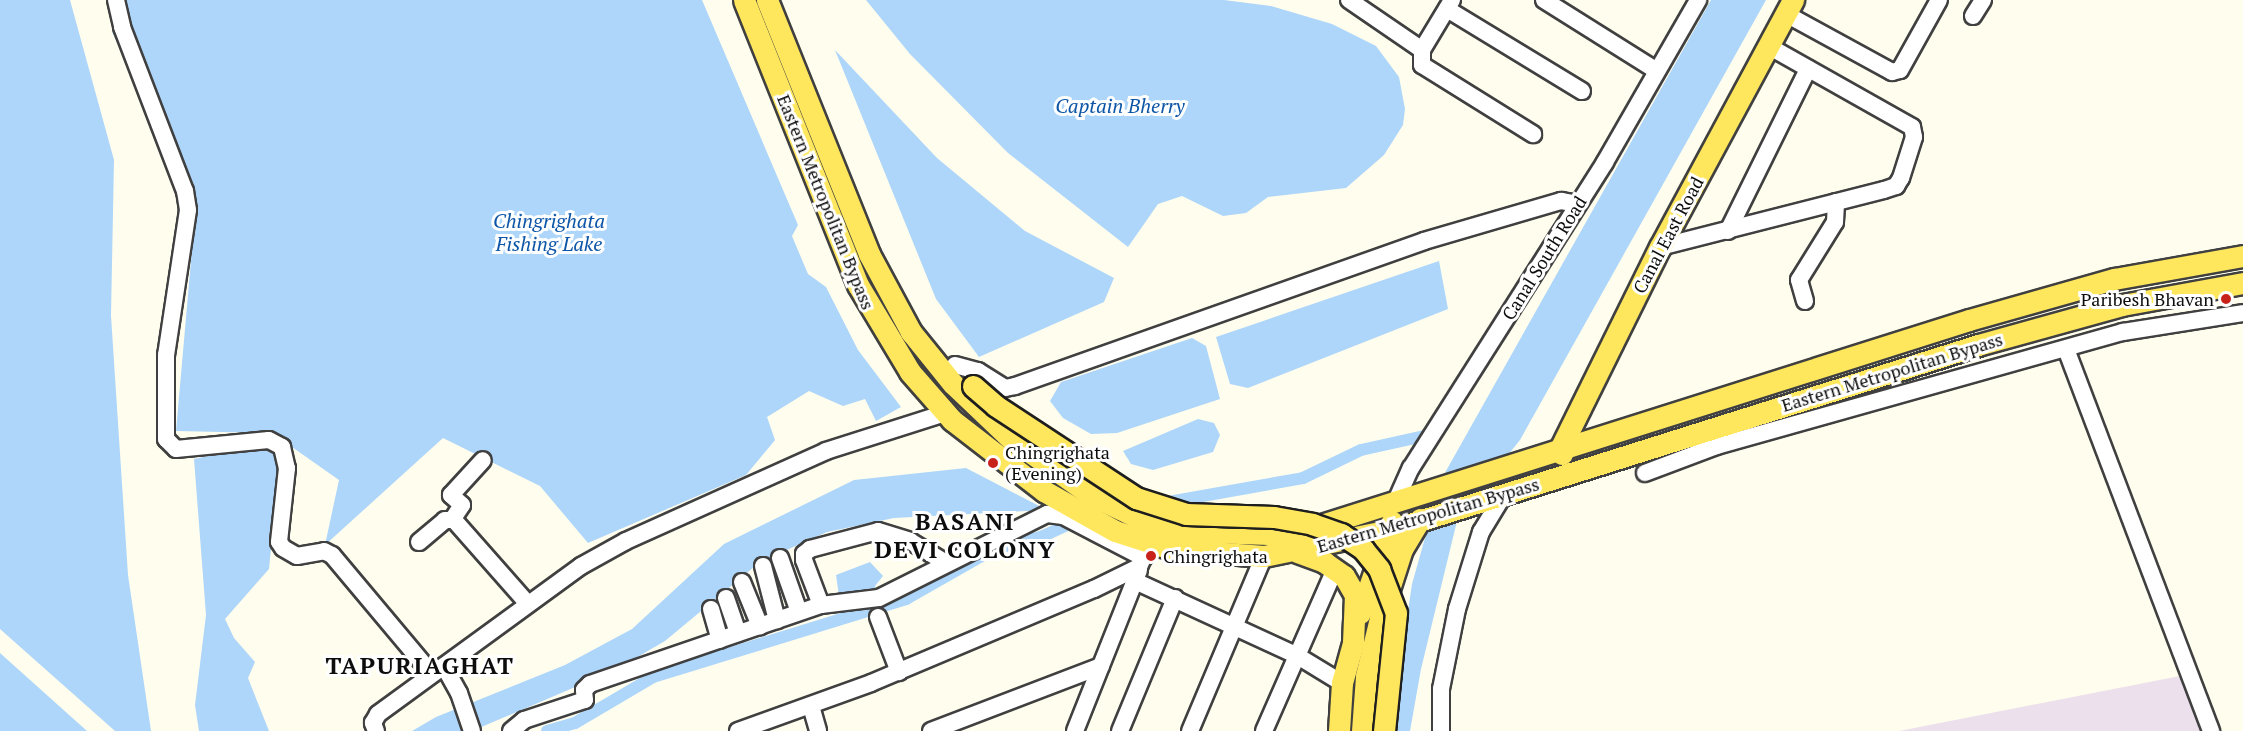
<!DOCTYPE html>
<style>
body{margin:0}
#map{position:relative;width:2243px;height:731px;overflow:hidden;background:#fffded;font-family:"PT Serif",serif}
div>[style]{position:absolute}
.industrial>*{inset:0;background:#ece0ed}
.green>*{inset:0;background:#ccecb4}
.water>*{inset:0;background:#add6fa}
.canal>*{height:12px;margin:-6px;padding:0 6px;transform-origin:6px;border-radius:6px;background:#add6fa}
.roads{filter:drop-shadow(2px 0 #404040) drop-shadow(-2px 0 #404040) drop-shadow(0 2px #404040) drop-shadow(0 -2px #404040)}
.minor>*{height:16px;margin:-8px;padding:0 8px;transform-origin:8px;border-radius:8px;background:#fff}
.major>*{height:21px;margin:-10.5px;padding:0 10.5px;transform-origin:10.5px;border-radius:10.5px;background:#ffe75d}
.bridges{filter:drop-shadow(2px 0 #1e1e1e) drop-shadow(-2px 0 #1e1e1e) drop-shadow(0 2px #1e1e1e) drop-shadow(0 -2px #1e1e1e)}
.major-bridge>*{height:21px;margin:-10.5px;padding:0 10.5px;transform-origin:10.5px;border-radius:10.5px;background:#ffe75d}
.dots>*{width:16px;height:16px;translate:-50% -50%;box-sizing:border-box;border:3px solid #fff;border-radius:50%}
span{translate:-50% -50%;white-space:nowrap;text-align:center;line-height:1.15;-webkit-text-stroke:6px #fff;paint-order:stroke}
.street-label{font-size:18px;color:#0d0d0d}
.poi-label{font-size:18px;color:#0d0d0d}
.right{translate:-100% -50%;text-align:right}
.left{translate:0 -50%;text-align:left}
.water-label{font-size:20px;color:#0d56a7;font-style:italic}
.district-label{font-size:24px;color:#0d0d0d;font-weight:700;letter-spacing:1.5px}
</style>
<div id="map">
<div class="industrial">
<i style="clip-path:polygon(2180px 676px,2202px 731px,1899px 731px)"></i>
</div>
<div class="green">
<i style="clip-path:polygon(1374px 595px,1353px 731px,1347px 731px,1352px 688px)"></i>
</div>
<div class="water">
<i style="clip-path:polygon(0 0,70px 0,114px 160px,111px 316px,128px 575px,151px 731px,115px 731px,0 629px)"></i>
<i style="clip-path:polygon(118px 0,702px 0,798px 225px,792px 236px,808px 274px,826px 287px,858px 350px,901px 407px,876px 421px,865px 399px,843px 406px,809px 391px,767px 417px,775px 440px,746px 475px,588px 543px,540px 486px,443px 438px,325px 545px,339px 480px,272px 433px,176px 431px,196px 204px,112px 32px)"></i>
<i style="clip-path:polygon(866px 0,1224px 0,1271px 6px,1332px 24px,1376px 46px,1399px 77px,1405px 109px,1403px 125px,1384px 155px,1346px 188px,1268px 197px,1246px 213px,1223px 216px,1182px 196px,1158px 204px,1128px 247px,1008px 153px,910px 54px)"></i>
<i style="clip-path:polygon(1711px 0,1766px 0,1520px 440px,1458px 517px,1421px 669px,1410px 731px,1390px 731px,1412px 584px,1442px 478px)"></i>
<i style="clip-path:polygon(835px 50px,937px 158px,1025px 231px,1114px 278px,1104px 302px,979px 357px,936px 299px)"></i>
<i style="clip-path:polygon(1439px 261px,1448px 309px,1248px 388px,1230px 384px,1216px 337px)"></i>
<i style="clip-path:polygon(1192px 338px,1206px 346px,1220px 399px,1117px 433px,1091px 434px,1063px 418px,1050px 401px,1061px 382px)"></i>
<i style="clip-path:polygon(1198px 419px,1214px 423px,1220px 435px,1213px 452px,1153px 470px,1131px 464px,1123px 451px)"></i>
<i style="clip-path:polygon(260px 445px,280px 459px,269px 569px,225px 619px,234px 638px,255px 662px,248px 678px,269px 731px,199px 731px,195px 705px,206px 615px,194px 459px)"></i>
<i style="clip-path:polygon(966px 468px,1047px 510px,894px 518px,827px 532px,760px 562px,665px 641px,615px 670px,472px 731px,412px 731px,436px 717px,565px 665px,632px 629px,724px 544px,854px 480px)"></i>
<i style="clip-path:polygon(870px 562px,883px 576px,875px 586px,877px 596px,839px 596px,836px 575px)"></i>
<i style="clip-path:polygon(0 653px,87px 731px,0 731px)"></i>
</div>
<div class="canal">
<i style="left:1163px;top:503px;width:142px;rotate:-10.1deg"></i>
<i style="left:1303px;top:478px;width:64px;rotate:-25.8deg"></i>
<i style="left:1361px;top:450px;width:74px;rotate:-12.5deg"></i>
<i style="left:547px;top:731px;width:29px;rotate:-16deg"></i>
<i style="left:575px;top:723px;width:91px;rotate:-30.5deg"></i>
<i style="left:653px;top:677px;width:265px;rotate:-17.1deg"></i>
<i style="left:906px;top:599px;width:99px;rotate:-29.7deg"></i>
<i style="left:992px;top:550px;width:51px;rotate:-14.9deg"></i>
<i style="left:1041px;top:537px;width:41px;rotate:-24.7deg"></i>
</div>
<div class="roads">
<div class="minor">
<i style="left:116px;top:0;width:28px;rotate:77deg"></i>
<i style="left:122px;top:27px;width:176px;rotate:69deg"></i>
<i style="left:185px;top:191px;width:19px;rotate:81deg"></i>
<i style="left:188px;top:210px;width:147px;rotate:98.6deg"></i>
<i style="left:166px;top:355px;width:84px;rotate:90deg"></i>
<i style="left:166px;top:439px;width:14px;rotate:45deg"></i>
<i style="left:176px;top:449px;width:93px;rotate:-5.5deg"></i>
<i style="left:269px;top:440px;width:15px;rotate:28deg"></i>
<i style="left:282px;top:447px;width:22px;rotate:77deg"></i>
<i style="left:287px;top:468px;width:74px;rotate:96.2deg"></i>
<i style="left:279px;top:542px;width:7px;rotate:56deg"></i>
<i style="left:283px;top:548px;width:16px;rotate:30deg"></i>
<i style="left:297px;top:556px;width:27px;rotate:-10deg"></i>
<i style="left:324px;top:551px;width:9px;rotate:27deg"></i>
<i style="left:332px;top:555px;width:155px;rotate:50deg"></i>
<i style="left:1349px;top:0;width:88px;rotate:34.4deg"></i>
<i style="left:1452px;top:0;width:58px;rotate:121deg"></i>
<i style="left:1422px;top:50px;width:15px;rotate:90deg"></i>
<i style="left:1422px;top:65px;width:131px;rotate:31.9deg"></i>
<i style="left:1544px;top:0;width:133px;rotate:32.1deg"></i>
<i style="left:1447px;top:9px;width:158px;rotate:31.3deg"></i>
<i style="left:1786px;top:14px;width:121px;rotate:28.7deg"></i>
<i style="left:1892px;top:72px;width:8px;rotate:-14deg"></i>
<i style="left:1900px;top:70px;width:80px;rotate:-60.9deg"></i>
<i style="left:1973px;top:16px;width:19px;rotate:-58deg"></i>
<i style="left:1728px;top:231px;width:181px;rotate:-63.7deg"></i>
<i style="left:1660px;top:247px;width:231px;rotate:-14.3deg"></i>
<i style="left:1884px;top:190px;width:13px;rotate:-18deg"></i>
<i style="left:1896px;top:186px;width:9px;rotate:-58deg"></i>
<i style="left:1901px;top:178px;width:43px;rotate:-72.4deg"></i>
<i style="left:1914px;top:137px;width:10px;rotate:-101deg"></i>
<i style="left:1912px;top:127px;width:165px;rotate:-150.6deg"></i>
<i style="left:1805px;top:301px;width:22px;rotate:-106deg"></i>
<i style="left:1799px;top:280px;width:68px;rotate:-58.2deg"></i>
<i style="left:1835px;top:222px;width:20px;rotate:-87deg"></i>
<i style="left:2066px;top:349px;width:409px;rotate:69.2deg"></i>
<i style="left:955px;top:365px;width:24px;rotate:15deg"></i>
<i style="left:978px;top:371px;width:32px;rotate:32deg"></i>
<i style="left:1005px;top:388px;width:10px;rotate:-11deg"></i>
<i style="left:1015px;top:386px;width:434px;rotate:-19.5deg"></i>
<i style="left:1424px;top:241px;width:143px;rotate:-16.3deg"></i>
<i style="left:1561px;top:201px;width:17px;rotate:10deg"></i>
<i style="left:1645px;top:473px;width:77px;rotate:-20.6deg"></i>
<i style="left:1717px;top:446px;width:422px;rotate:-15.7deg"></i>
<i style="left:2123px;top:332px;width:121px;rotate:-9deg"></i>
<i style="left:1396px;top:501px;width:36px;rotate:-66deg"></i>
<i style="left:1411px;top:468px;width:362px;rotate:-57.6deg"></i>
<i style="left:1605px;top:162px;width:187px;rotate:-60.1deg"></i>
<i style="left:452px;top:520px;width:18px;rotate:-56deg"></i>
<i style="left:462px;top:505px;width:15px;rotate:-138deg"></i>
<i style="left:451px;top:495px;width:47px;rotate:-47.6deg"></i>
<i style="left:419px;top:542px;width:34px;rotate:-40deg"></i>
<i style="left:445px;top:520px;width:9px"></i>
<i style="left:454px;top:520px;width:112px;rotate:48.6deg"></i>
<i style="left:780px;top:558px;width:57px;rotate:70.6deg"></i>
<i style="left:763px;top:566px;width:56px;rotate:75.5deg"></i>
<i style="left:1135px;top:581px;width:177px;rotate:24.7deg"></i>
<i style="left:1296px;top:655px;width:54px;rotate:31.3deg"></i>
<i style="left:742px;top:582px;width:48px;rotate:67.8deg"></i>
<i style="left:726px;top:598px;width:37px;rotate:71deg"></i>
<i style="left:821px;top:605px;width:48px;rotate:-110.7deg"></i>
<i style="left:804px;top:560px;width:6px;rotate:-90deg"></i>
<i style="left:804px;top:554px;width:8px;rotate:-40deg"></i>
<i style="left:810px;top:549px;width:70px;rotate:-14.8deg"></i>
<i style="left:878px;top:531px;width:34px;rotate:17deg"></i>
<i style="left:910px;top:541px;width:42px;rotate:31.4deg"></i>
<i style="left:711px;top:609px;width:32px;rotate:74deg"></i>
<i style="left:878px;top:617px;width:59px;rotate:69.1deg"></i>
<i style="left:444px;top:666px;width:31px;rotate:61deg"></i>
<i style="left:459px;top:693px;width:40px;rotate:71.1deg"></i>
<i style="left:811px;top:706px;width:26px;rotate:74deg"></i>
<i style="left:376px;top:731px;width:9px;rotate:-111deg"></i>
<i style="left:373px;top:723px;width:10px;rotate:-61deg"></i>
<i style="left:378px;top:714px;width:251px;rotate:-36.1deg"></i>
<i style="left:581px;top:566px;width:51px;rotate:-29.1deg"></i>
<i style="left:626px;top:541px;width:219px;rotate:-24.2deg"></i>
<i style="left:826px;top:451px;width:125px;rotate:-17.7deg"></i>
<i style="left:511px;top:731px;width:17px;rotate:-40deg"></i>
<i style="left:524px;top:720px;width:64px;rotate:-18.2deg"></i>
<i style="left:585px;top:700px;width:10px;rotate:-96deg"></i>
<i style="left:584px;top:690px;width:8px;rotate:-45deg"></i>
<i style="left:590px;top:684px;width:244px;rotate:-18.9deg"></i>
<i style="left:821px;top:605px;width:58px;rotate:-6.9deg"></i>
<i style="left:879px;top:598px;width:188px;rotate:-26.6deg"></i>
<i style="left:1047px;top:514px;width:16px;rotate:7deg"></i>
<i style="left:1063px;top:516px;width:91px;rotate:27.4deg"></i>
<i style="left:738px;top:731px;width:141px;rotate:-19.8deg"></i>
<i style="left:871px;top:683px;width:242px;rotate:-22.9deg"></i>
<i style="left:1094px;top:589px;width:50px;rotate:-26.1deg"></i>
<i style="left:1139px;top:567px;width:21px;rotate:-67deg"></i>
<i style="left:931px;top:731px;width:182px;rotate:-20.9deg"></i>
<i style="left:1075px;top:731px;width:173px;rotate:-68.3deg"></i>
<i style="left:1120px;top:731px;width:144px;rotate:-67.5deg"></i>
<i style="left:1190px;top:731px;width:190px;rotate:-67.1deg"></i>
<i style="left:1264px;top:731px;width:177px;rotate:-66.3deg"></i>
<i style="left:1441px;top:731px;width:42px;rotate:-90deg"></i>
<i style="left:1441px;top:689px;width:82px;rotate:-78.7deg"></i>
<i style="left:1457px;top:609px;width:81px;rotate:-72.7deg"></i>
<i style="left:1481px;top:532px;width:42px;rotate:-58.6deg"></i>
</div>
<div class="major">
<i style="left:744px;top:0;width:307px;rotate:68.2deg"></i>
<i style="left:858px;top:285px;width:101px;rotate:59.1deg"></i>
<i style="left:910px;top:372px;width:64px;rotate:48.8deg"></i>
<i style="left:952px;top:420px;width:116px;rotate:37.7deg"></i>
<i style="left:1044px;top:491px;width:81px;rotate:29.4deg"></i>
<i style="left:1115px;top:531px;width:59px;rotate:17.8deg"></i>
<i style="left:1171px;top:549px;width:93px;rotate:4.3deg"></i>
<i style="left:1264px;top:556px;width:129px;rotate:-11.7deg"></i>
<i style="left:1390px;top:530px;width:616px;rotate:-17.46deg"></i>
<i style="left:1978px;top:345px;width:149px;rotate:-15.5deg"></i>
<i style="left:2122px;top:305px;width:123px;rotate:-10.3deg"></i>
<i style="left:767px;top:0;width:274px;rotate:68.1deg"></i>
<i style="left:869px;top:254px;width:89px;rotate:61.7deg"></i>
<i style="left:911px;top:332px;width:67px;rotate:51.1deg"></i>
<i style="left:953px;top:384px;width:80px;rotate:43.5deg"></i>
<i style="left:1011px;top:439px;width:98px;rotate:35deg"></i>
<i style="left:1091px;top:495px;width:64px;rotate:25.8deg"></i>
<i style="left:1149px;top:523px;width:31px;rotate:15deg"></i>
<i style="left:1179px;top:531px;width:90px;rotate:1.9deg"></i>
<i style="left:1269px;top:534px;width:47px;rotate:-8.7deg"></i>
<i style="left:1315px;top:527px;width:686px;rotate:-17.56deg"></i>
<i style="left:1969px;top:320px;width:151px;rotate:-15.8deg"></i>
<i style="left:2114px;top:279px;width:131px;rotate:-10.1deg"></i>
<i style="left:1562px;top:454px;width:7px;rotate:-98deg"></i>
<i style="left:1561px;top:447px;width:223px;rotate:-63.7deg"></i>
<i style="left:1660px;top:247px;width:281px;rotate:-61.7deg"></i>
<i style="left:1297px;top:552px;width:29px;rotate:20deg"></i>
<i style="left:1324px;top:562px;width:24px;rotate:35deg"></i>
<i style="left:1344px;top:576px;width:22px;rotate:60deg"></i>
<i style="left:1355px;top:595px;width:48px;rotate:92.4deg"></i>
<i style="left:1353px;top:643px;width:41px;rotate:105.4deg"></i>
<i style="left:1342px;top:683px;width:48px;rotate:93.6deg"></i>
<i style="left:1360px;top:613px;width:97px;rotate:-70.8deg"></i>
<i style="left:1362px;top:731px;width:55px;rotate:-85.8deg"></i>
<i style="left:1366px;top:676px;width:64px;rotate:-76.4deg"></i>
<i style="left:1381px;top:614px;width:68px;rotate:-72.1deg"></i>
<i style="left:1402px;top:549px;width:35px;rotate:-59deg"></i>
</div>
</div>
<div class="bridges">
<div class="major-bridge">
<i style="left:973px;top:386px;width:30px;rotate:41deg"></i>
<i style="left:996px;top:406px;width:168px;rotate:33.3deg"></i>
<i style="left:1136px;top:498px;width:52px;rotate:17.7deg"></i>
<i style="left:1186px;top:514px;width:88px;rotate:2deg"></i>
<i style="left:1274px;top:517px;width:39px;rotate:10deg"></i>
<i style="left:1312px;top:524px;width:31px;rotate:19deg"></i>
<i style="left:1341px;top:534px;width:27px;rotate:34deg"></i>
<i style="left:1363px;top:549px;width:26px;rotate:51deg"></i>
<i style="left:1379px;top:569px;width:47px;rotate:68.9deg"></i>
<i style="left:1396px;top:613px;width:119px;rotate:95.8deg"></i>
</div>
</div>
<div class="dots">
<i style="left:2226px;top:299px;background:#c7231b"></i>
<i style="left:993px;top:463px;background:#c7231b"></i>
<i style="left:1151px;top:556px;background:#c7231b"></i>
</div>
<div class="street-label">
<span style="left:826px;top:202px;rotate:68deg">Eastern Metropolitan Bypass</span>
<span style="left:1668px;top:235px;rotate:-62deg">Canal East Road</span>
<span style="left:1544px;top:258px;rotate:-58deg">Canal South Road</span>
<span style="left:1892px;top:372px;rotate:-17deg">Eastern Metropolitan Bypass</span>
<span style="left:1428px;top:515px;rotate:-16deg">Eastern Metropolitan Bypass</span>
</div>
<div class="poi-label">
<span class="right" style="left:2214px;top:299px">Paribesh Bhavan</span>
<span class="left" style="left:1005px;top:463px">Chingrighata<br>(Evening)</span>
<span class="left" style="left:1163px;top:556px">Chingrighata</span>
</div>
<div class="water-label">
<span style="left:1120px;top:105px">Captain Bherry</span>
<span style="left:549px;top:232px">Chingrighata<br>Fishing Lake</span>
</div>
<div class="district-label">
<span style="left:965px;top:536px">BASANI<br>DEVI COLONY</span>
<span style="left:420px;top:666px">TAPURIAGHAT</span>
</div>
</div>
